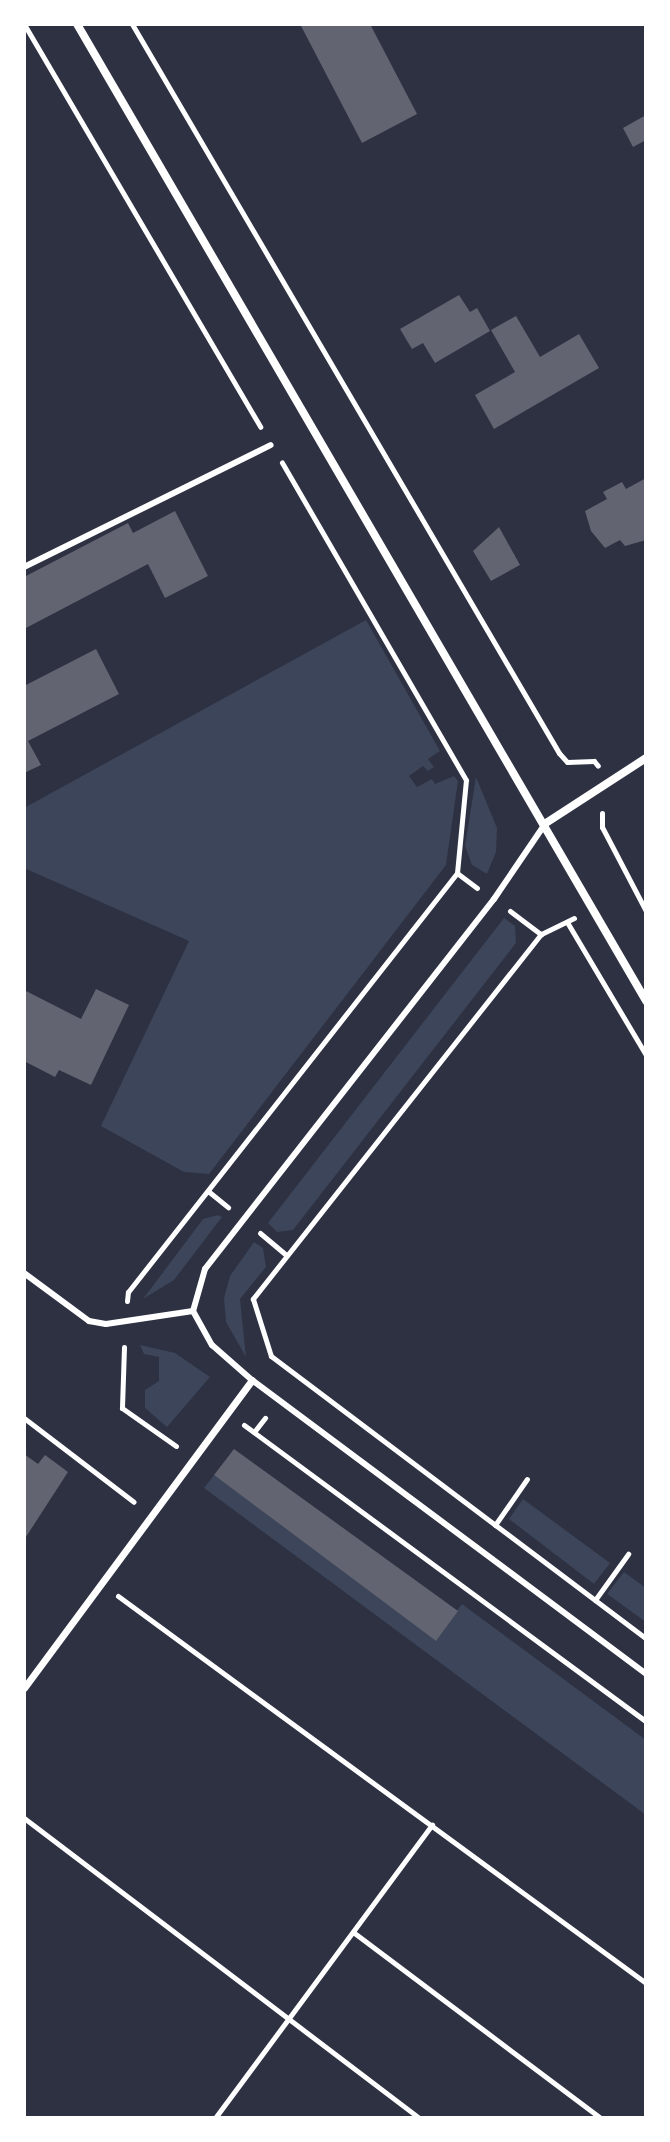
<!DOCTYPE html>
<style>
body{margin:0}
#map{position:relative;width:670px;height:2142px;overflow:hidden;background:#2d3142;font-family:Montserrat,sans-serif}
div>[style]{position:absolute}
.green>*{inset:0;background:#3c4559}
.building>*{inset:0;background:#626471}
.path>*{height:5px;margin:-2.5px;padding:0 2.5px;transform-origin:2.5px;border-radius:2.5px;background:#fff}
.service>*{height:6px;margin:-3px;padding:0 3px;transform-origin:3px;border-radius:3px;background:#fff}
.pedestrian>*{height:7px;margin:-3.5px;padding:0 3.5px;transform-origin:3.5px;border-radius:3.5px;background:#fff}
.minor>*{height:8px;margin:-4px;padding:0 4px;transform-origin:4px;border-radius:4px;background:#fff}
span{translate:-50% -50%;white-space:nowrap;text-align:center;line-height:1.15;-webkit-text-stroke:7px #fff;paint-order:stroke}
.frame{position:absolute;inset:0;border:26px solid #fff;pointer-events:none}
</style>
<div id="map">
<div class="green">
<i style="clip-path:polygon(366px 620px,440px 751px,428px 759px,434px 767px,428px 771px,423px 766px,409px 776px,417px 787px,432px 779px,435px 784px,454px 776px,458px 781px,446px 865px,209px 1174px,184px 1172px,101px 1126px,189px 941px,24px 868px,24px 808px)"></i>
<i style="clip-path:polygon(476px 777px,497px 828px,496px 852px,487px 874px,472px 865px,465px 846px)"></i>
<i style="clip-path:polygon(504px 918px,515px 926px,516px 943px,293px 1230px,277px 1232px,268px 1223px)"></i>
<i style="clip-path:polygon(218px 1215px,222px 1217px,174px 1280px,143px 1299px,203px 1219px)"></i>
<i style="clip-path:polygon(254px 1242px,263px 1248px,266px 1267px,240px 1299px,246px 1357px,226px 1322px,224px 1298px,230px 1276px)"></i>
<i style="clip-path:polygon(140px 1345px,175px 1353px,210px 1377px,167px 1427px,145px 1408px,145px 1390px,159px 1381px,159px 1357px,144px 1354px)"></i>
<i style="clip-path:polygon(214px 1475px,435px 1640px,462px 1604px,646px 1740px,646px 1815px,204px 1488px)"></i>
<i style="clip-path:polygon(523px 1499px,610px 1563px,594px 1584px,509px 1519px)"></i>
<i style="clip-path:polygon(624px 1572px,646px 1588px,646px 1622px,607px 1594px)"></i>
</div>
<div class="building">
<i style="clip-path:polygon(300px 24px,370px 24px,417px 114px,362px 143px)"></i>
<i style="clip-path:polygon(646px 115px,646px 140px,633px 147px,623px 128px)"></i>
<i style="clip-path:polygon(459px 295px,470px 312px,477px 308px,490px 331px,435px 363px,423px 343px,412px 349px,400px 329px)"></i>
<i style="clip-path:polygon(516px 316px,540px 357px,579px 334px,599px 368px,494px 429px,475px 395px,515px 372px,491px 330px)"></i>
<i style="clip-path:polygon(646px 478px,646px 540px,625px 546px,620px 540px,605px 548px,591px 531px,585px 511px,607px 499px,603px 492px,622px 482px,626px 489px)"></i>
<i style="clip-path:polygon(175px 511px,208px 576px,165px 598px,148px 564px,24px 629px,24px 577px,128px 523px,133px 533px)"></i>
<i style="clip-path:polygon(499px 527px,520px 565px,491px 581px,473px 551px)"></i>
<i style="clip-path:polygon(96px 649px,119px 694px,28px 741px,41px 765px,24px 773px,24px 686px)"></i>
<i style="clip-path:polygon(96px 989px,129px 1005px,91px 1085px,59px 1070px,55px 1077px,24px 1061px,24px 990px,81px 1019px)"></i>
<i style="clip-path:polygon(234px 1449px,458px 1611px,436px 1641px,214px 1475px)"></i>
<i style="clip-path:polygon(24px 1454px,38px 1464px,45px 1455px,68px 1472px,24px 1540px)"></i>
</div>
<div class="path">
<i style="left:24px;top:24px;width:467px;rotate:59.6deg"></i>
<i style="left:132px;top:24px;width:845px;rotate:59.64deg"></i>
<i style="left:559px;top:753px;width:12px;rotate:48deg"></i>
<i style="left:567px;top:762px;width:27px;rotate:-2deg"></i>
<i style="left:594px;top:761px;width:6px;rotate:51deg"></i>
<i style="left:602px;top:813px;width:14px;rotate:90deg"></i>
<i style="left:602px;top:827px;width:95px;rotate:62.4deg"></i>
<i style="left:457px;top:873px;width:25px;rotate:37deg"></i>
<i style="left:510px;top:911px;width:39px;rotate:37deg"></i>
<i style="left:574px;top:918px;width:37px;rotate:154deg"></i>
<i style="left:541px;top:934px;width:465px;rotate:128.3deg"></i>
<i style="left:253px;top:1299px;width:60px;rotate:72.5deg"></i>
<i style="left:271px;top:1356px;width:470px;rotate:37deg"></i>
<i style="left:567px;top:922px;width:155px;rotate:59.3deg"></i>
<i style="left:208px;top:1191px;width:26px;rotate:39deg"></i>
<i style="left:260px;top:1233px;width:35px;rotate:40deg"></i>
<i style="left:127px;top:1301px;width:9px;rotate:-84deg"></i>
<i style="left:128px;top:1292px;width:533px;rotate:-51.86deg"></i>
<i style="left:457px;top:873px;width:93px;rotate:-84.5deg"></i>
<i style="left:466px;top:780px;width:367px;rotate:-120.1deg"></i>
<i style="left:124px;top:1347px;width:61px;rotate:91.9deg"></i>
<i style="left:122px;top:1408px;width:66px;rotate:35.1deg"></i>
<i style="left:24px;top:1418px;width:138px;rotate:37.4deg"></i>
<i style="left:244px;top:1425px;width:499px;rotate:36.4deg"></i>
<i style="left:254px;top:1432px;width:18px;rotate:-52deg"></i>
<i style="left:495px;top:1525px;width:56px;rotate:-55.2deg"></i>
<i style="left:118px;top:1596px;width:655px;rotate:36.24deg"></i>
<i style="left:595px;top:1600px;width:57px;rotate:-54.3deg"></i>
<i style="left:24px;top:1818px;width:496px;rotate:37.2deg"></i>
<i style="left:353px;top:1932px;width:310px;rotate:36.9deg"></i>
<i style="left:215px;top:2118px;width:365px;rotate:-53.5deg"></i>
</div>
<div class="service">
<i style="left:24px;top:567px;width:275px;rotate:-26.3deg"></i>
<i style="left:545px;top:824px;width:91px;rotate:124.2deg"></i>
<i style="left:494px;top:899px;width:469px;rotate:128deg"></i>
<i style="left:205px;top:1269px;width:44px;rotate:105.9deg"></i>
<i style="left:193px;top:1311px;width:39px;rotate:61deg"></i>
<i style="left:212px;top:1345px;width:53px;rotate:41.2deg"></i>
<i style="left:252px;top:1380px;width:492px;rotate:36.7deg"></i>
<i style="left:24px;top:1273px;width:81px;rotate:36.4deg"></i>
<i style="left:89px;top:1321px;width:17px;rotate:10deg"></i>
<i style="left:106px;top:1324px;width:88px;rotate:-8.5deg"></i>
</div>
<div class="pedestrian">
<i style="left:24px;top:1688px;width:383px;rotate:-53.5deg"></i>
</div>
<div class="minor">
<i style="left:77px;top:24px;width:1131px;rotate:59.78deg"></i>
<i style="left:546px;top:823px;width:119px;rotate:-33deg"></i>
</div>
<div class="frame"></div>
</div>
